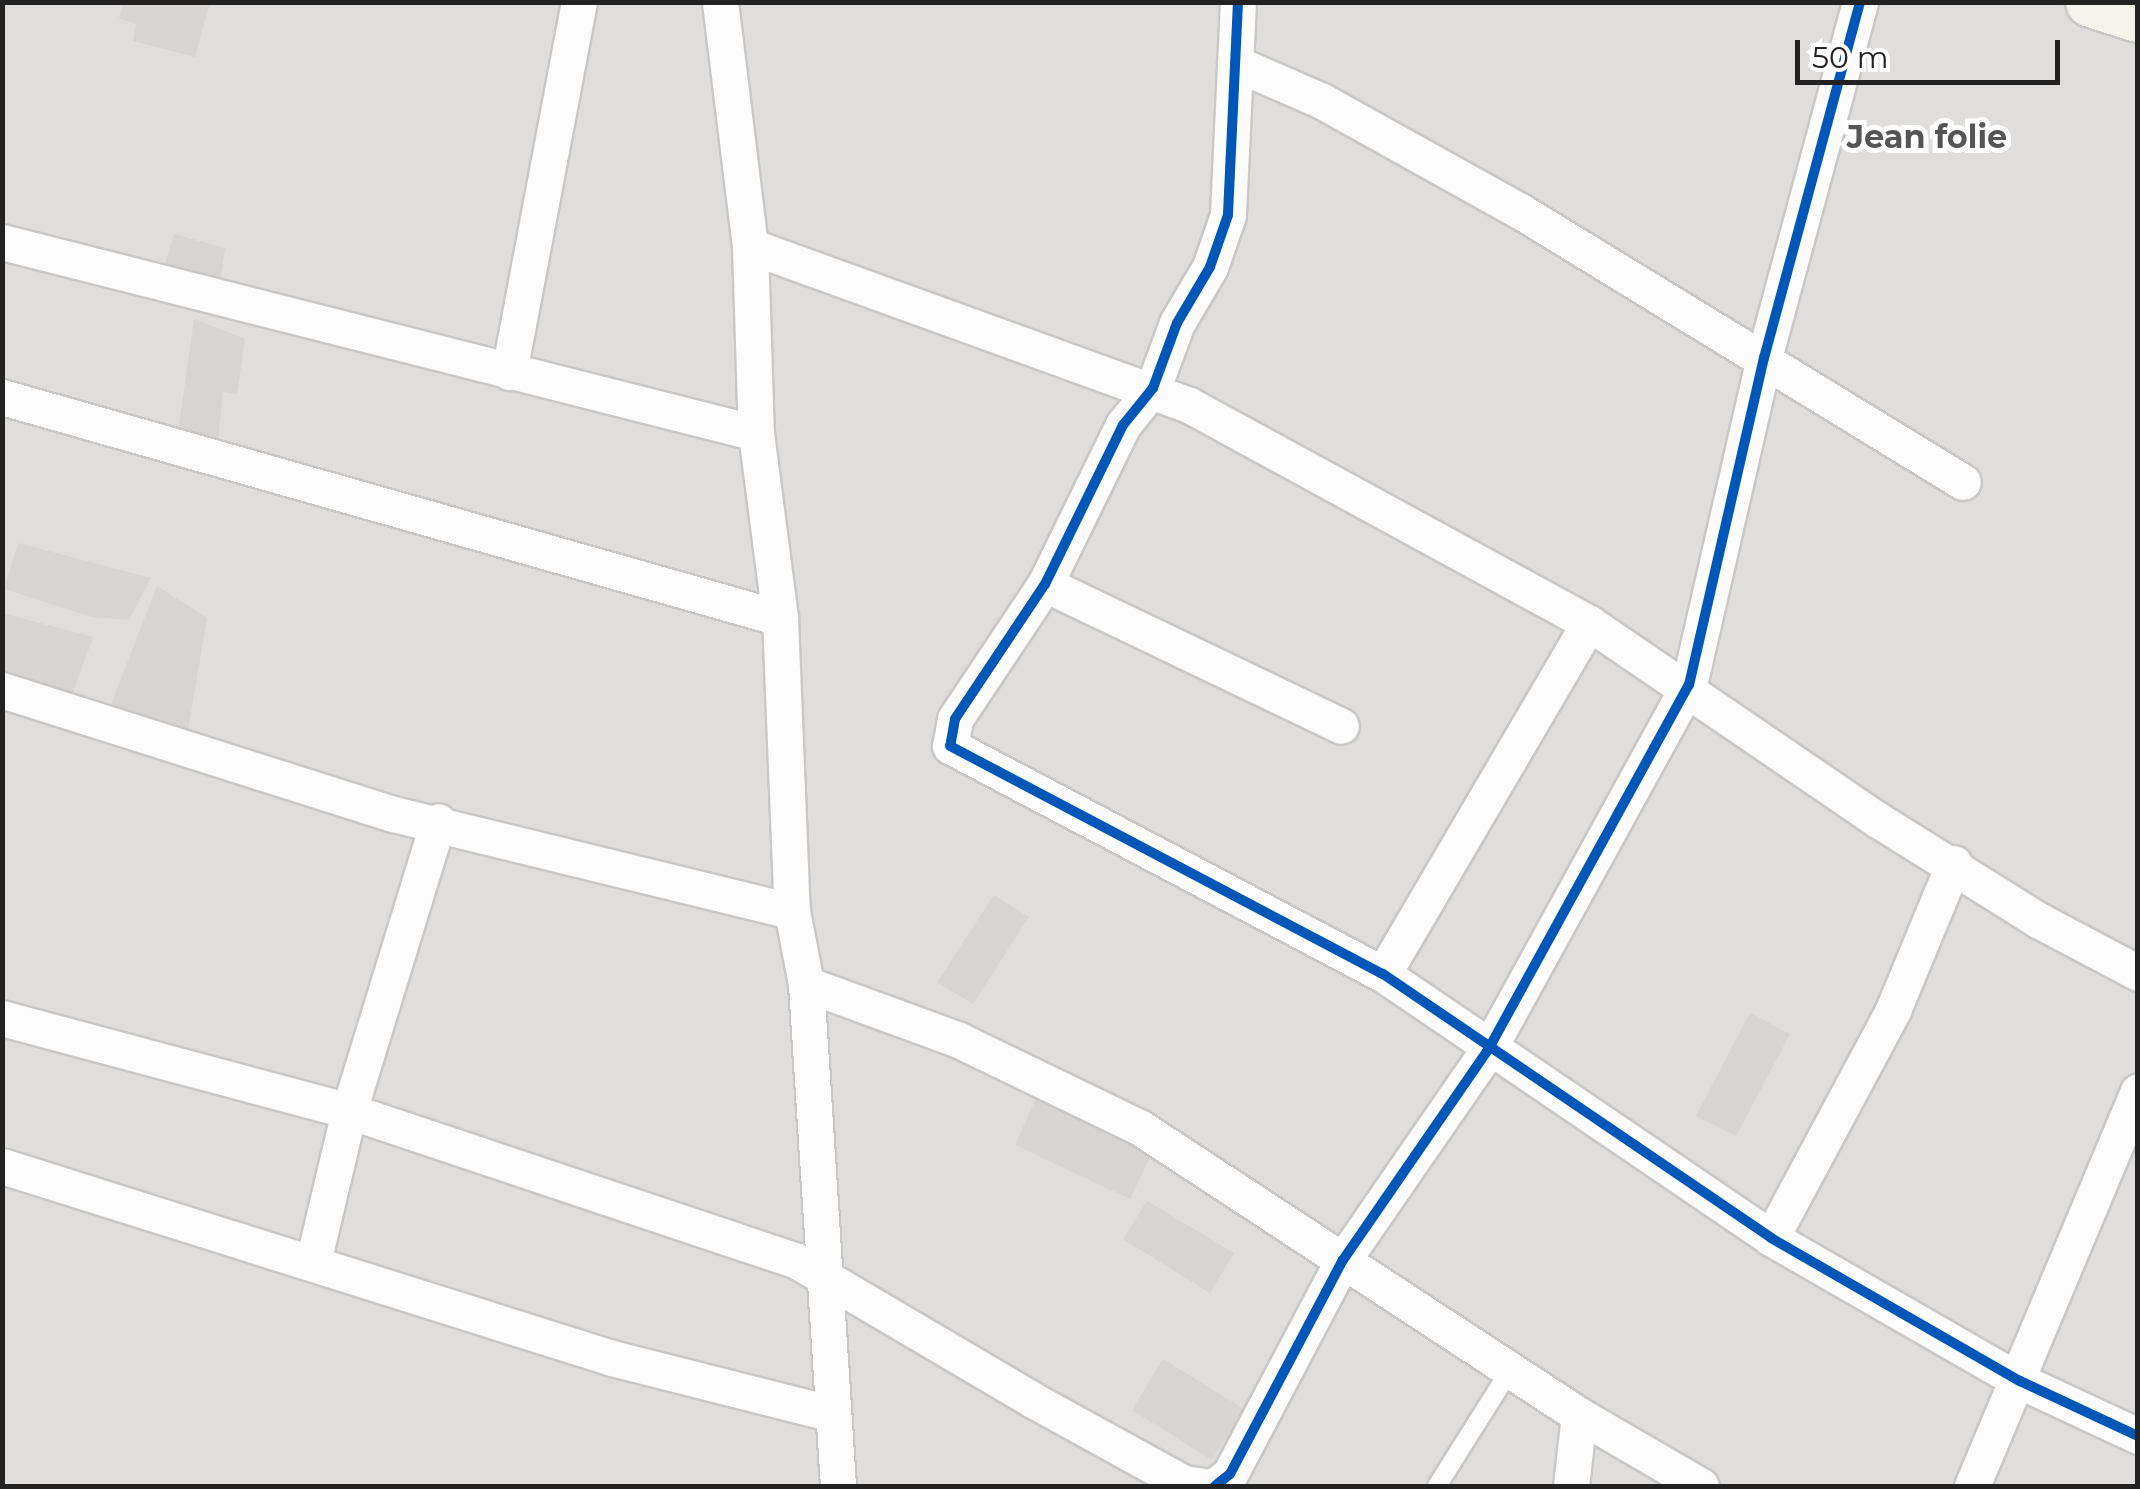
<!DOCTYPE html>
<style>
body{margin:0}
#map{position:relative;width:2140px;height:1489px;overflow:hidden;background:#f0eeeb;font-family:Montserrat,sans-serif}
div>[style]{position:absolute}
.residential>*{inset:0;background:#dfdedc}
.building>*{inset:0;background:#d7d4d2}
.roads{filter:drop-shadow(2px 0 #c9c8c7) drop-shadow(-2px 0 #c9c8c7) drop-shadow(0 2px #c9c8c7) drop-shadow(0 -2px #c9c8c7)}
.lane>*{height:18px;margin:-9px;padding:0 9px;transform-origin:9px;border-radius:9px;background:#fdfcfc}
.street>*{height:35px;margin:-17.5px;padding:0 17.5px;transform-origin:17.5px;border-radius:17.5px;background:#fdfcfc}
.secondary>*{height:50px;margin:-25px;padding:0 25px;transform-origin:25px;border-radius:25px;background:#f4f4ed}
.cycleway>*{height:10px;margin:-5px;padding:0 5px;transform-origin:5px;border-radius:5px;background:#0057b8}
span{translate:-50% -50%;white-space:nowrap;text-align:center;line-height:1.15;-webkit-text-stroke:10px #fff;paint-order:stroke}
.neighbourhood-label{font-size:32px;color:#555;font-weight:700}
.frame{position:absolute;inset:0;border:5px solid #222;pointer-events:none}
.scale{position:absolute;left:1795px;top:40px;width:265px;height:45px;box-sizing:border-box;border:5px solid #222;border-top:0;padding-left:12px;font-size:30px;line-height:35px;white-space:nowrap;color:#222;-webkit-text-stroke:8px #fff;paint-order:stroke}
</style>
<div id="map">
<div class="residential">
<i style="clip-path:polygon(3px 3px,2137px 3px,2137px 1486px,3px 1486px)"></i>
</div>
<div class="building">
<i style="clip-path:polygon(124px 2px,210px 2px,195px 57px,133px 41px,136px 24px,119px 18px)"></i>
<i style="clip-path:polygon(174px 234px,225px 248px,219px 288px,163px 272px)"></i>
<i style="clip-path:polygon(194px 319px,245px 339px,237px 394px,223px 392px,218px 439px,178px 433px)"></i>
<i style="clip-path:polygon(18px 543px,151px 578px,129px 620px,92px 617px,4px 589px)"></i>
<i style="clip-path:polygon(157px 586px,207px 618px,188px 730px,108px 712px)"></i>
<i style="clip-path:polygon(2px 613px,93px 637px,72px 695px,2px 674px)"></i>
<i style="clip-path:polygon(994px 895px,1029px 917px,973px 1004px,937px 982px)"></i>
<i style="clip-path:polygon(1750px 1013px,1790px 1034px,1736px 1136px,1696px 1116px)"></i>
<i style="clip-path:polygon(1038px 1094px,1154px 1149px,1130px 1199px,1015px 1145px)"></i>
<i style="clip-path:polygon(1147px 1201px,1234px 1253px,1210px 1293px,1123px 1239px)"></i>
<i style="clip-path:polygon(1163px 1359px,1244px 1409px,1212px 1460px,1132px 1410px)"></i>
</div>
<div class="roads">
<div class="lane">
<i style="left:1437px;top:1486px;width:137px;rotate:-57.8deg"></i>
</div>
<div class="street">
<i style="left:720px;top:2px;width:246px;rotate:83deg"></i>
<i style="left:750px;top:246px;width:187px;rotate:88.2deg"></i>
<i style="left:756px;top:433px;width:187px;rotate:82.6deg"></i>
<i style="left:780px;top:618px;width:293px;rotate:87.7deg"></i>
<i style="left:792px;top:911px;width:74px;rotate:79.1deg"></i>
<i style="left:806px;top:984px;width:503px;rotate:86.35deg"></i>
<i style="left:1238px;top:2px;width:213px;rotate:92.7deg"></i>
<i style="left:1228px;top:215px;width:55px;rotate:109.1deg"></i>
<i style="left:1210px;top:267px;width:65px;rotate:120.5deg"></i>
<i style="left:1177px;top:323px;width:69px;rotate:110.3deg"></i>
<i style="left:1153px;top:388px;width:48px;rotate:129deg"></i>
<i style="left:1123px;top:425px;width:177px;rotate:116.1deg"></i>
<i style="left:1045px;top:584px;width:162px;rotate:123.7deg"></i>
<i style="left:955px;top:719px;width:27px;rotate:100deg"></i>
<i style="left:950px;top:746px;width:489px;rotate:27.8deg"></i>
<i style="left:1383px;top:974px;width:469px;rotate:34.2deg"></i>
<i style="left:1771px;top:1238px;width:287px;rotate:29.9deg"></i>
<i style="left:2020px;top:1381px;width:130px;rotate:25deg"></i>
<i style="left:1235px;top:63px;width:95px;rotate:23.6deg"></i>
<i style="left:1322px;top:101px;width:227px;rotate:29.1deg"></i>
<i style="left:1520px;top:211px;width:519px;rotate:31.46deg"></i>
<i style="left:2px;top:242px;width:778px;rotate:14.21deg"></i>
<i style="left:750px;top:246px;width:467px;rotate:19.9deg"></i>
<i style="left:1189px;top:405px;width:456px;rotate:28.6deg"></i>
<i style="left:1589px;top:623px;width:350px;rotate:34.3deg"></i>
<i style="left:1878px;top:820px;width:189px;rotate:32deg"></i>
<i style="left:2038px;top:920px;width:113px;rotate:27.9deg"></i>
<i style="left:509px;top:372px;width:377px;rotate:-79.3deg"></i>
<i style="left:2px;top:397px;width:809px;rotate:15.86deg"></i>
<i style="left:1045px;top:584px;width:328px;rotate:25.6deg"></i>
<i style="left:2px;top:690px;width:410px;rotate:17.6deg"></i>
<i style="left:393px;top:814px;width:411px;rotate:13.7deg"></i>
<i style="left:1383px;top:974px;width:407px;rotate:-59.6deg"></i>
<i style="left:806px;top:984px;width:163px;rotate:20.1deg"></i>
<i style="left:959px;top:1040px;width:200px;rotate:25.8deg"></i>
<i style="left:1139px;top:1127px;width:526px;rotate:33.21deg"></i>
<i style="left:1579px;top:1415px;width:141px;rotate:30.2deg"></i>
<i style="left:2px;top:1018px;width:359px;rotate:15deg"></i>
<i style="left:349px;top:1111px;width:472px;rotate:18.5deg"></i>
<i style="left:797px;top:1261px;width:272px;rotate:30.5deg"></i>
<i style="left:1031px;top:1399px;width:175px;rotate:28.8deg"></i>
<i style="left:1184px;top:1483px;width:20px;rotate:9deg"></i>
<i style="left:2px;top:1166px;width:640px;rotate:17.47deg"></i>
<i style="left:612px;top:1358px;width:224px;rotate:14.2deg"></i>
<i style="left:1771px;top:1238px;width:259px;rotate:-61.8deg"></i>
<i style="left:1893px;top:1010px;width:159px;rotate:-67.5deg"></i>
<i style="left:313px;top:1262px;width:155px;rotate:-76.6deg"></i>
<i style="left:349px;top:1111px;width:303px;rotate:-72.9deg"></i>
<i style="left:1215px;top:1486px;width:19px;rotate:-39deg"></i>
<i style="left:1230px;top:1474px;width:242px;rotate:-62.2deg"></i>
<i style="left:1343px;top:1260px;width:255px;rotate:-55.4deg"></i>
<i style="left:1488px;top:1050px;width:417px;rotate:-61.2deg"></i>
<i style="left:1689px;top:685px;width:335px;rotate:-77.1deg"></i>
<i style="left:1764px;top:358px;width:369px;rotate:-74.9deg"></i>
<i style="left:1571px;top:1486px;width:71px;rotate:-83.6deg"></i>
<i style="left:1972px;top:1486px;width:428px;rotate:-67.2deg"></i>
</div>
<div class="secondary">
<i style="left:2091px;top:2px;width:49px;rotate:17.7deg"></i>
</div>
</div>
<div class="cycleway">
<i style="left:1238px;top:2px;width:213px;rotate:92.7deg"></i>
<i style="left:1228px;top:215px;width:55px;rotate:109.1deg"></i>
<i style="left:1210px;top:267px;width:65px;rotate:120.5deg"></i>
<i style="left:1177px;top:323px;width:69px;rotate:110.3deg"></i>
<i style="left:1153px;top:388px;width:48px;rotate:129deg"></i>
<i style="left:1123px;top:425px;width:177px;rotate:116.1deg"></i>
<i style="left:1045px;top:584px;width:162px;rotate:123.7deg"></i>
<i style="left:955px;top:719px;width:27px;rotate:100deg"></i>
<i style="left:950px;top:746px;width:489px;rotate:27.8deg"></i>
<i style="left:1383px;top:974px;width:469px;rotate:34.2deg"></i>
<i style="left:1771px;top:1238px;width:287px;rotate:29.9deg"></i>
<i style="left:2020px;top:1381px;width:130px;rotate:25deg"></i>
<i style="left:1215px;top:1486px;width:19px;rotate:-39deg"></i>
<i style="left:1230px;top:1474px;width:242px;rotate:-62.2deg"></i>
<i style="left:1343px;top:1260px;width:255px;rotate:-55.4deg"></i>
<i style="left:1488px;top:1050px;width:417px;rotate:-61.2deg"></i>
<i style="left:1689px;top:685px;width:335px;rotate:-77.1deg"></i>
<i style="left:1764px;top:358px;width:369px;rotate:-74.9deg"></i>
</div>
<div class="neighbourhood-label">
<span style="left:1927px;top:137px">Jean folie</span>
</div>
<div class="frame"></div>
<div class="scale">50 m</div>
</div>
